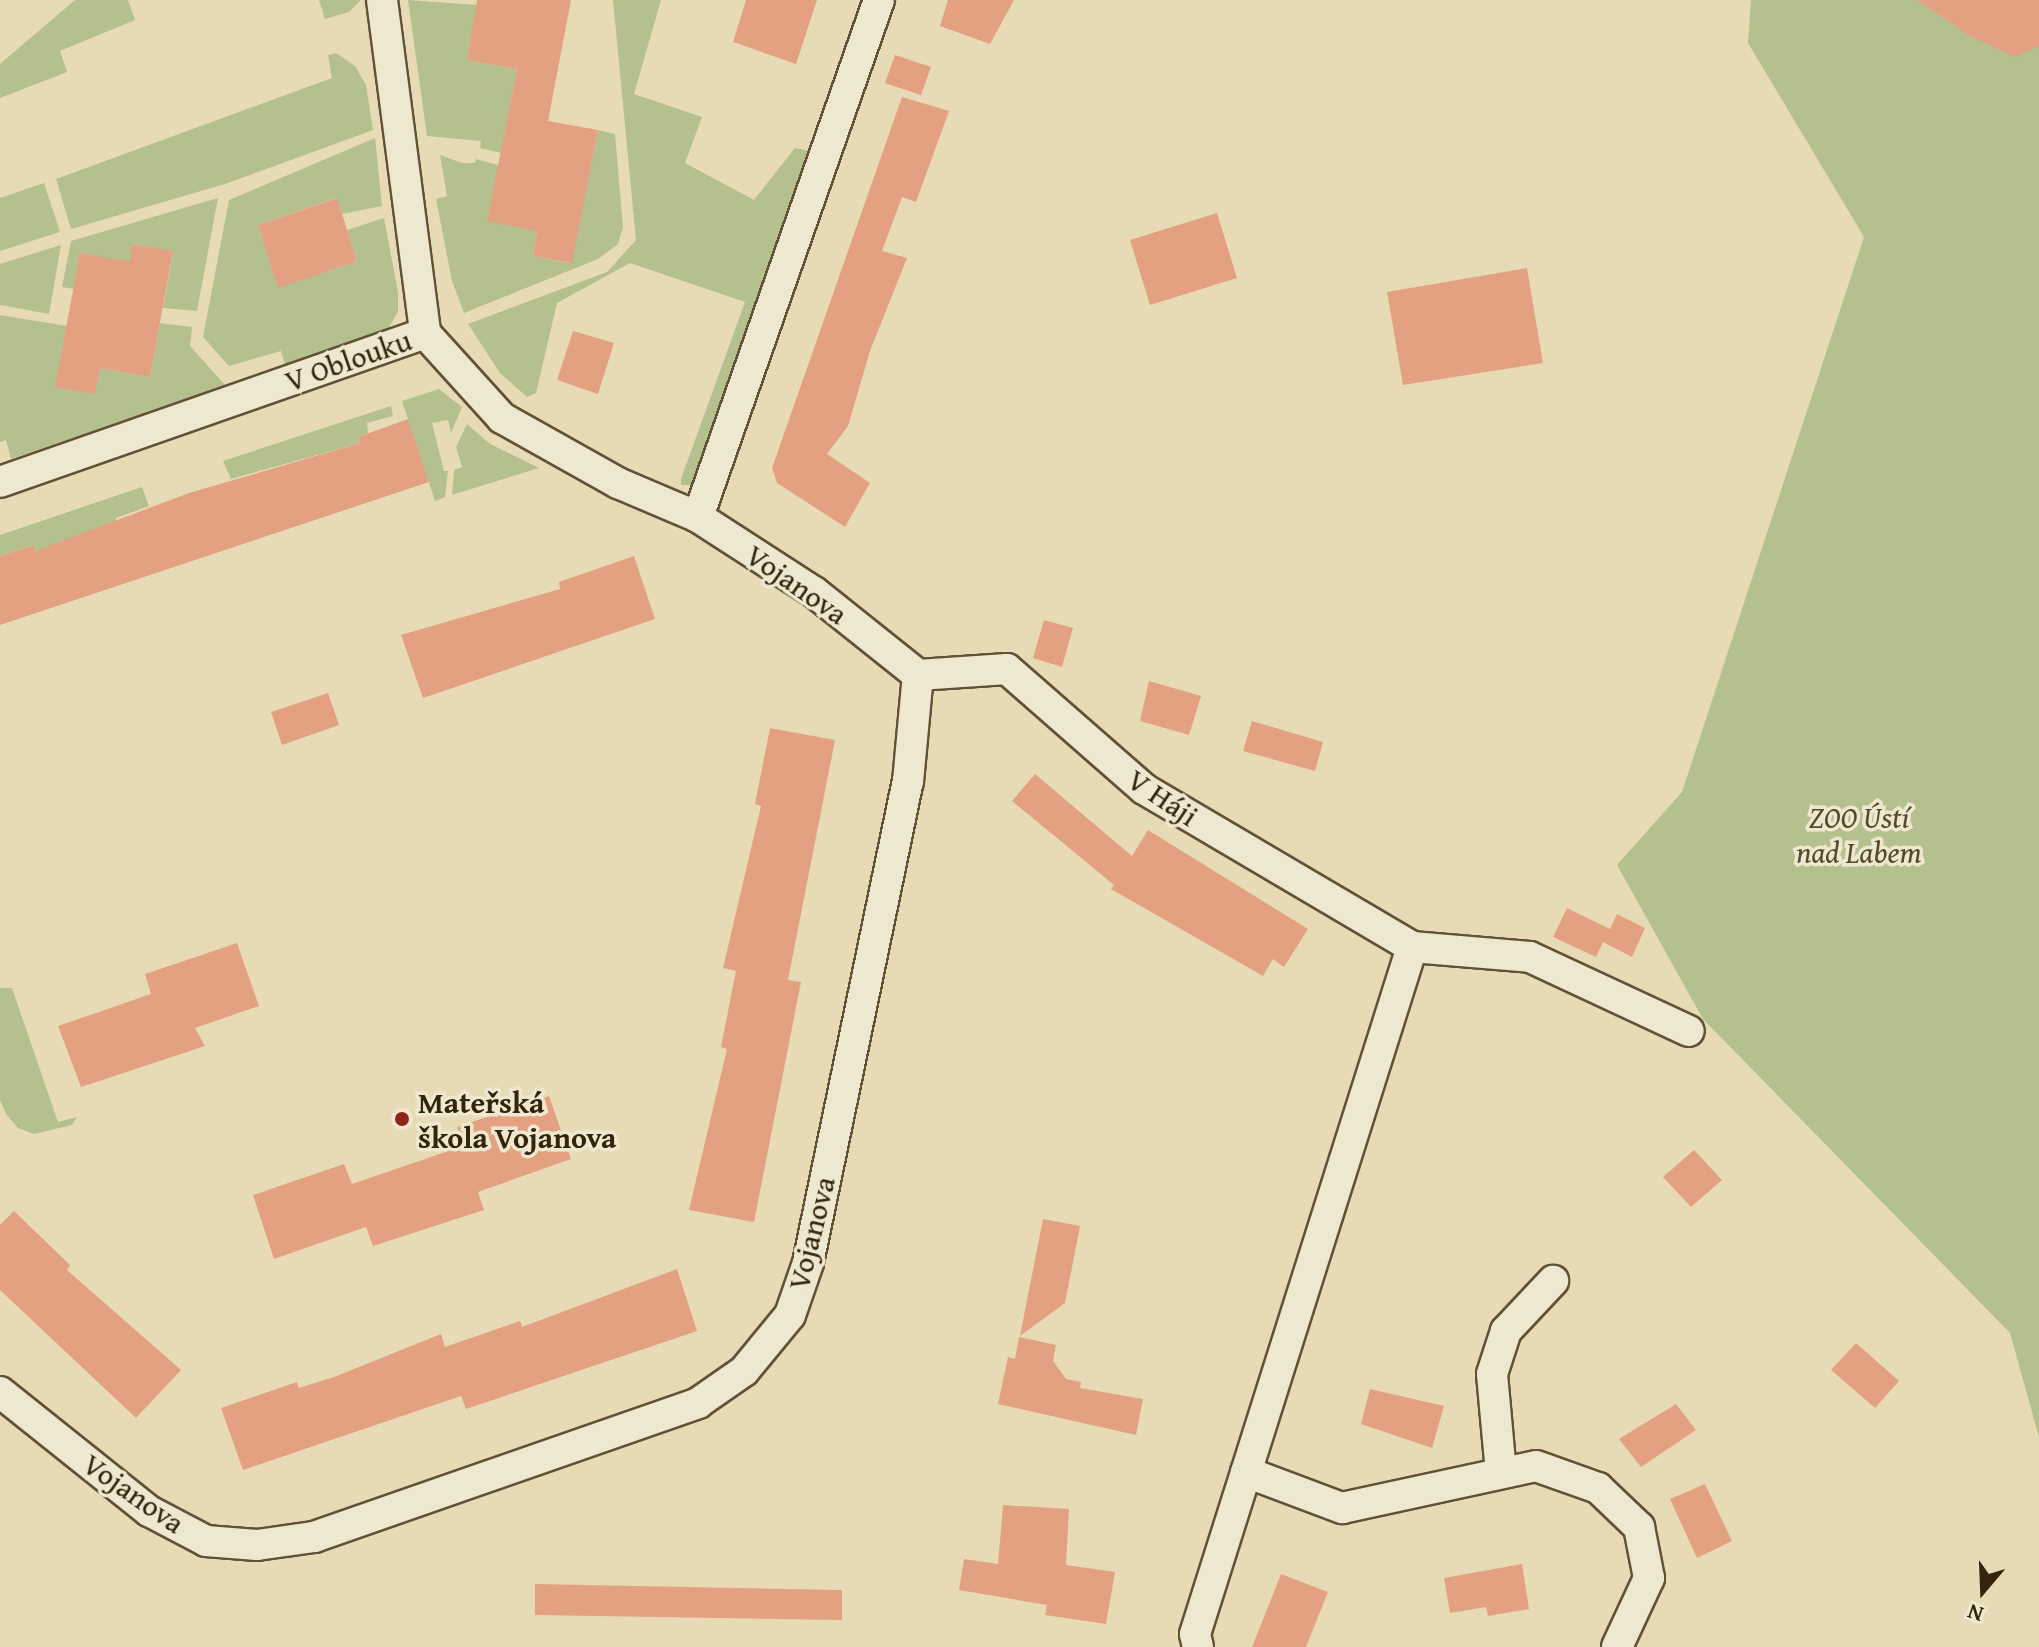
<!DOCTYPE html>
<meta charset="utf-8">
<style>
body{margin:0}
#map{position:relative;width:2039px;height:1647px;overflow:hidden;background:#e7dbb6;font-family:"Gentium Book Plus",serif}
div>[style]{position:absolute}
.green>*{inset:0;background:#b4c08e}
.building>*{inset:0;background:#e3a182}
.roads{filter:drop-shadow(2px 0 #615236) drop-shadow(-2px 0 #615236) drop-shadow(0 2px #615236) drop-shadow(0 -2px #615236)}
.minor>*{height:30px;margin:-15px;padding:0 15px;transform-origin:15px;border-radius:15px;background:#efe8d0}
.dots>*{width:22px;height:22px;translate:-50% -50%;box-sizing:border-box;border:4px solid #efe8d0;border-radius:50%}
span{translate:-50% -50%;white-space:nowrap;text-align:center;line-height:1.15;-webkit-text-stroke:7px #efe8d0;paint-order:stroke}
.street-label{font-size:30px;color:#34240c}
.park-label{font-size:30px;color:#544b2c;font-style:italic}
.poi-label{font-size:30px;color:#34240c;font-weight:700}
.left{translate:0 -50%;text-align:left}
.north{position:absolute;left:1943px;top:1551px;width:80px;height:80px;-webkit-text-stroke:6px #efe8d0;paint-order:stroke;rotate:199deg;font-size:22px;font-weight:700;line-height:32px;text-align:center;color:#34240c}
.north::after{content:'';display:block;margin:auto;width:28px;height:36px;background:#34240c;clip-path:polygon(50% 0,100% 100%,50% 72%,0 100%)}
</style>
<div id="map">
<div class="green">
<i style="clip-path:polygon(75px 0,128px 0,135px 20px,60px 51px,67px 72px,0 98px,0 64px)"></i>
<i style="clip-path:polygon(319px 0,360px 0,360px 1px,349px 12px,325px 19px)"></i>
<i style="clip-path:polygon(408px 0,477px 5px,467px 60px,517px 69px,501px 153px,480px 148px,481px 141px,427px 136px)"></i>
<i style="clip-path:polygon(613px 0,661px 0,634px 94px,702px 117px,685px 163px,754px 200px,795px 148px,815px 152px,692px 485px,681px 485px,681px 479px,745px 302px,630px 263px,557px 303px,536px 393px,527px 397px,500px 373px,468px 324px,607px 272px,636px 240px)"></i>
<i style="clip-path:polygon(1751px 0,2039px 0,2039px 1437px,2010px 1333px,1703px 1019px,1617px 865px,1682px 792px,1864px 237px,1748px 43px)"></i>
<i style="clip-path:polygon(336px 53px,355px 66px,366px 85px,373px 130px,225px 184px,71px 229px,56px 179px,332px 78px,328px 55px)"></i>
<i style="clip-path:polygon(598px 130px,615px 134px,623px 227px,618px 244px,598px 259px,464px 313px,452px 281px,436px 199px,447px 196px,440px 155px,462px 163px,475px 163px,476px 159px,498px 165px,537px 231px,533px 256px,571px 263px)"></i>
<i style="clip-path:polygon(375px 138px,382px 206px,342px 214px,336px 198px,258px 225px,278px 287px,357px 261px,347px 230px,384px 218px,398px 292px,398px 312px,387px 330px,286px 368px,281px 351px,229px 366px,203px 337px,229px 200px)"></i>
<i style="clip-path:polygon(44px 183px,60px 232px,0 251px,0 198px)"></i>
<i style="clip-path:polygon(218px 198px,197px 311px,163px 308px,173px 252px,133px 244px,130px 262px,74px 289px,62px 287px,71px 241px)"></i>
<i style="clip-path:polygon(61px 245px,49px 314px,0 305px,0 264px)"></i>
<i style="clip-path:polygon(0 315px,67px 326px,100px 368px,150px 377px,160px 323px,192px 327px,190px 346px,226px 386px,11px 459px,6px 440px,0 442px)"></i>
<i style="clip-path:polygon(439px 389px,462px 407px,451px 433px,448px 420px,432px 423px,444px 471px,448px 471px,445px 497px,435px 501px,402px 401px)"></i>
<i style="clip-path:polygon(391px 406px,393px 416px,367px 423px,368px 433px,358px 437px,360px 443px,231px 479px,223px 461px)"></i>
<i style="clip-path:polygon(467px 424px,490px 444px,539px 468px,452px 495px,454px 470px,462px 467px,456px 447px)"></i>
<i style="clip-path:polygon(142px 487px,149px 506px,116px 518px,117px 524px,35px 551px,32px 545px,0 556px,0 535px)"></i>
<i style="clip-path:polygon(0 988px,12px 988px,58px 1122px,77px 1117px,72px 1125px,34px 1134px,18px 1128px,6px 1114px,0 1100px)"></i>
</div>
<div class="building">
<i style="clip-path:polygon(477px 0,571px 0,548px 121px,598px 130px,572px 263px,533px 256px,537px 231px,487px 221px,517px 69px,467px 60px)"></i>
<i style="clip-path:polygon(746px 0,817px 0,796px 64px,733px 42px)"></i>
<i style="clip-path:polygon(948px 0,1014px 0,990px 44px,940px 26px)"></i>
<i style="clip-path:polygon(1917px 0,2039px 0,2039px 46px,2015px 57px,1970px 36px)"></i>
<i style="clip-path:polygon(895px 55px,931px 67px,921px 95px,885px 83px)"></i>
<i style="clip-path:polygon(902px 97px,949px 111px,916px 202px,902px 197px,882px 251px,907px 258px,870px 351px,848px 426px,827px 454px,870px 483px,845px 527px,777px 483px,772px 468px)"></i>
<i style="clip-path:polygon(337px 198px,357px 261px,278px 288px,258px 225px)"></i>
<i style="clip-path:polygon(1217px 213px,1237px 278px,1150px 305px,1130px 240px)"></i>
<i style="clip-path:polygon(132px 244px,173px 251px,150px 377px,100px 368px,95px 394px,55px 387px,80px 253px,130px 262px)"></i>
<i style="clip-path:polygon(1527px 268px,1543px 363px,1403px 385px,1387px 292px)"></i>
<i style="clip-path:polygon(573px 331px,614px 343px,598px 394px,557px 380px)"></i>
<i style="clip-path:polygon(408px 419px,429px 482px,0 625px,0 556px,33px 545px,35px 551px,189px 493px,360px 443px,358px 437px)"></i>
<i style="clip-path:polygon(634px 556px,655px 619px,423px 698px,401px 635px,560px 589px,559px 582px)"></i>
<i style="clip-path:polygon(1044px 620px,1073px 628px,1062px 667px,1033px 658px)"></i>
<i style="clip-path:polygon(1149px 681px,1201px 696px,1189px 735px,1140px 721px)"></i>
<i style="clip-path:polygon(328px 693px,339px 725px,282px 745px,271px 712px)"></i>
<i style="clip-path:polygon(1252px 721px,1323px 742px,1315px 771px,1243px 751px)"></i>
<i style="clip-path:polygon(770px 728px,835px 740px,788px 980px,801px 982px,754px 1222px,689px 1210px,727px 1049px,721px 1047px,736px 971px,723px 968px,761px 806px,755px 804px)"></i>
<i style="clip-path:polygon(1035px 774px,1132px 856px,1148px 830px,1308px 929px,1284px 967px,1273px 959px,1263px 976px,1111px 889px,1114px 885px,1012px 801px)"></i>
<i style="clip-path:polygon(1567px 908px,1610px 929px,1617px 914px,1645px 928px,1632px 957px,1603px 942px,1596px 957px,1553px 937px)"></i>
<i style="clip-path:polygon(237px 943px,259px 1006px,195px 1028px,205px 1046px,81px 1087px,58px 1026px,151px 994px,145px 974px)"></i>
<i style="clip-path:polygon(549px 1096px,571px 1159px,478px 1192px,484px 1210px,373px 1246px,366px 1227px,274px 1259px,253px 1195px,344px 1164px,352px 1184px,463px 1146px,457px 1127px)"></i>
<i style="clip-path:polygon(1694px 1150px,1722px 1180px,1691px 1207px,1663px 1177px)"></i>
<i style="clip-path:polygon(14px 1211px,70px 1265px,67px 1270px,181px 1370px,136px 1418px,0 1290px,0 1225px)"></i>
<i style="clip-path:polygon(1043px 1219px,1080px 1226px,1065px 1303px,1020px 1336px)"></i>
<i style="clip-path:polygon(677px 1269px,697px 1331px,466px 1409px,461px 1396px,243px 1470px,221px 1408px,297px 1382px,299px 1388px,334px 1377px,441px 1334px,445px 1347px,520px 1321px,522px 1327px)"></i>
<i style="clip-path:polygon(1019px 1337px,1056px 1345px,1053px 1361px,1066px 1379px,1081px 1382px,1080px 1388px,1143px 1399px,1136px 1435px,998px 1404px,1008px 1357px,1015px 1359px)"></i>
<i style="clip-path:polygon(1856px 1343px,1899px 1381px,1875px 1408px,1831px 1370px)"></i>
<i style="clip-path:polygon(1370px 1389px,1444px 1406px,1432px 1448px,1361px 1424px)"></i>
<i style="clip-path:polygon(1676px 1404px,1696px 1430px,1641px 1467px,1619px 1439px)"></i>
<i style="clip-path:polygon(1705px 1484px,1732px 1541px,1697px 1558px,1670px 1499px)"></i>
<i style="clip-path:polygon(1003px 1505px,1069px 1509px,1066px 1565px,1115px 1572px,1106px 1624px,1045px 1615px,1047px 1605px,959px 1590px,964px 1559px,998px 1564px)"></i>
<i style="clip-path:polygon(1522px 1564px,1529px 1609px,1488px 1616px,1486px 1607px,1450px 1613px,1444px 1578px)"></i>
<i style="clip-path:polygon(1281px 1574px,1328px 1592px,1306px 1647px,1252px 1647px)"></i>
<i style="clip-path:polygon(535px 1584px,842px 1590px,842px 1620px,535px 1615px)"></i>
</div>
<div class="roads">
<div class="minor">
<i style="left:382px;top:0;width:336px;rotate:82.6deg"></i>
<i style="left:0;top:482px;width:450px;rotate:-19.3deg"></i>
<i style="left:698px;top:517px;width:548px;rotate:-70.71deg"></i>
<i style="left:918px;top:675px;width:89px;rotate:-3.9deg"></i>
<i style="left:1007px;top:669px;width:182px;rotate:41.2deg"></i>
<i style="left:1144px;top:789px;width:311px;rotate:30.5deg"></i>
<i style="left:1412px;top:947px;width:118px;rotate:4.8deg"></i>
<i style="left:1530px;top:957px;width:175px;rotate:25deg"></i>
<i style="left:0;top:1392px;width:191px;rotate:38.6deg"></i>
<i style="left:149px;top:1511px;width:64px;rotate:27.8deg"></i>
<i style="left:206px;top:1541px;width:51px;rotate:4.5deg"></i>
<i style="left:257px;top:1545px;width:58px;rotate:-8deg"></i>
<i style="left:314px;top:1537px;width:407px;rotate:-19.2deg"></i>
<i style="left:698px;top:1403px;width:56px;rotate:-34.8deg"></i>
<i style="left:744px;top:1371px;width:72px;rotate:-50.6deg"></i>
<i style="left:790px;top:1315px;width:55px;rotate:-70.9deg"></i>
<i style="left:808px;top:1263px;width:491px;rotate:-78.3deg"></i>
<i style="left:908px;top:782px;width:107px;rotate:-84.7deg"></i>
<i style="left:918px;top:675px;width:133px;rotate:-141.4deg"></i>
<i style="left:814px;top:592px;width:138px;rotate:-147.1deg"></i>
<i style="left:698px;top:517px;width:87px;rotate:-157deg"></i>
<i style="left:618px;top:483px;width:133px;rotate:-150.7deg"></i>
<i style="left:502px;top:418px;width:115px;rotate:-132.2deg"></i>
<i style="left:1246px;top:1472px;width:103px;rotate:20.6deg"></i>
<i style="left:1342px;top:1508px;width:198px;rotate:-12.2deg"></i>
<i style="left:1536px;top:1466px;width:66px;rotate:19.5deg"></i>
<i style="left:1598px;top:1488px;width:57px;rotate:43.6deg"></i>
<i style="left:1639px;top:1527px;width:52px;rotate:78.9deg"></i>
<i style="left:1649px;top:1578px;width:76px;rotate:114.9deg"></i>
<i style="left:1501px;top:1473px;width:99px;rotate:-95.2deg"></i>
<i style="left:1492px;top:1374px;width:45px;rotate:-72deg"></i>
<i style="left:1506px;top:1331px;width:69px;rotate:-46.8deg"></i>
<i style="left:1198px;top:1647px;width:13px;rotate:-103deg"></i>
<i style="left:1195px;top:1634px;width:720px;rotate:-72.47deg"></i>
</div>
</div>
<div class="dots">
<i style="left:402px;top:1119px;background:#8f2418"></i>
</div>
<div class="street-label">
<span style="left:348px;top:360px;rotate:-19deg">V Oblouku</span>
<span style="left:797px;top:584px;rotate:35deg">Vojanova</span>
<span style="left:1163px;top:797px;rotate:34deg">V Háji</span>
<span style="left:811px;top:1233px;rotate:-76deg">Vojanova</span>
<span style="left:134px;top:1493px;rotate:35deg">Vojanova</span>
</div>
<div class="park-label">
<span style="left:1859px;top:834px">ZOO Ústí<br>nad Labem</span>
</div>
<div class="poi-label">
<span class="left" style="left:418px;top:1119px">Mateřská<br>škola Vojanova</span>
</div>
<div class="north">N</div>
</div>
